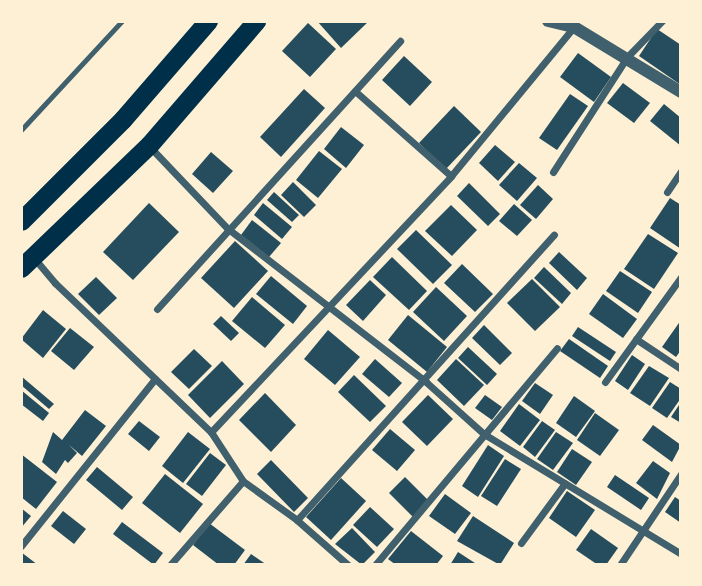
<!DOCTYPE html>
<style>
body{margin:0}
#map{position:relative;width:702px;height:586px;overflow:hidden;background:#fdf0d5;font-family:"Nunito Sans",sans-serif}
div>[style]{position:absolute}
.building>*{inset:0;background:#264d5e}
.service>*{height:5px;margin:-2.5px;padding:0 2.5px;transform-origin:2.5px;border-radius:2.5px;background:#3f606c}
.minor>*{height:7px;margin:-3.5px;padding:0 3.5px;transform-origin:3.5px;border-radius:3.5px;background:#3f606c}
.tertiary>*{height:12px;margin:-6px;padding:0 6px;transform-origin:6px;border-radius:6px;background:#3f606c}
.trunk>*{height:19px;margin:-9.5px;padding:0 9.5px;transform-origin:9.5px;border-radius:9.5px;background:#003049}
span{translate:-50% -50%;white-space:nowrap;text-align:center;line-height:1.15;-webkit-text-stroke:7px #fdf0d5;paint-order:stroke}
.frame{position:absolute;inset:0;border:23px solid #fdf0d5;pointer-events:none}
</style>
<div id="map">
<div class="building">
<i style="clip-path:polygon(317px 21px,369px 21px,341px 48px)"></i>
<i style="clip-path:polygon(308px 23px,336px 49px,310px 77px,282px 51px)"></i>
<i style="clip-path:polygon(657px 29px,681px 45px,681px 85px,639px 56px)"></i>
<i style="clip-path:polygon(578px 53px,611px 77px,594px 102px,560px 77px)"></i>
<i style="clip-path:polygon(404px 56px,432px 82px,410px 106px,382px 80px)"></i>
<i style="clip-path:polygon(623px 83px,650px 103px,634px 123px,607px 103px)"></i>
<i style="clip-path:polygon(304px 89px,325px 108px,281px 157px,260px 137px)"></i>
<i style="clip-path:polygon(570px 94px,588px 106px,557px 150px,539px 138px)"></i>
<i style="clip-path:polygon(664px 104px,681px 118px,681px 146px,650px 121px)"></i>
<i style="clip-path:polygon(454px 106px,481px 132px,446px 169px,419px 143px)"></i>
<i style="clip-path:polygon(341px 127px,364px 145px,346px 168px,324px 149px)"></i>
<i style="clip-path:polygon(495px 145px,515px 162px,498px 181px,479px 163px)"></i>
<i style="clip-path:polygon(319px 151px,342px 169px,318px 198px,296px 180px)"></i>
<i style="clip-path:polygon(211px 152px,233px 171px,213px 193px,192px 174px)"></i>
<i style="clip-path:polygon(519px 163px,537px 178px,517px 201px,499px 185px)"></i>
<i style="clip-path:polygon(293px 182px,316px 205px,304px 217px,281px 195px)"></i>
<i style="clip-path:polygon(469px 183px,500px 214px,488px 226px,457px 196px)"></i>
<i style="clip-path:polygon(538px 185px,553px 199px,536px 219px,520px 205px)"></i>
<i style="clip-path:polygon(274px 192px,299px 215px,292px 222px,267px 200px)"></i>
<i style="clip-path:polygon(670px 198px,681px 205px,681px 249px,650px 228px)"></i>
<i style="clip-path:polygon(149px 203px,179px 232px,133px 280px,103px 252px)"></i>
<i style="clip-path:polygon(263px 203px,292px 227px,282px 239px,254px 215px)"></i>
<i style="clip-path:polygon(514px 204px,532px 220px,517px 236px,499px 221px)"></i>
<i style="clip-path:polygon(451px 205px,477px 230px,452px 256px,425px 231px)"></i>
<i style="clip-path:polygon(252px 220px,281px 243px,269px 257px,241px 235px)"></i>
<i style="clip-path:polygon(416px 230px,452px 265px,433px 284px,397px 249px)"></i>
<i style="clip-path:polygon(648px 234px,678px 253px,654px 289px,624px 269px)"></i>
<i style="clip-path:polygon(235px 241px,268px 271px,234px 308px,201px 278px)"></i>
<i style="clip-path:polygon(559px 252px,587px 278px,577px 290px,549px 263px)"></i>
<i style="clip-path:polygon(392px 257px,427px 291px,409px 310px,373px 277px)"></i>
<i style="clip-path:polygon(462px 264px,493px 294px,475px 312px,444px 283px)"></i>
<i style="clip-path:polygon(544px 267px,571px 293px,562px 304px,534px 278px)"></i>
<i style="clip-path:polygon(620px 271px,652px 292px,638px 313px,606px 291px)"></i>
<i style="clip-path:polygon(271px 276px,307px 306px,293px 324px,256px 294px)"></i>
<i style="clip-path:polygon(96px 277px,117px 298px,99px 315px,78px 294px)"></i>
<i style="clip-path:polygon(532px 279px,560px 307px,535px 331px,507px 303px)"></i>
<i style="clip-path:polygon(370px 280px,386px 295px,363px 321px,346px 305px)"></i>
<i style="clip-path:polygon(436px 287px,467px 316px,444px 341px,413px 312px)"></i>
<i style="clip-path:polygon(603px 294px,637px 319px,623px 338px,589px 314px)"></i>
<i style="clip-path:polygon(252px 297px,285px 325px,265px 348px,232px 321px)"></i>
<i style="clip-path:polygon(43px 310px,66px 329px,43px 358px,21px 339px)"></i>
<i style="clip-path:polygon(408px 315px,447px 347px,427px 372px,388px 340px)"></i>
<i style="clip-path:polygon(221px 316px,239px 333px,231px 341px,213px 324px)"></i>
<i style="clip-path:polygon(681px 320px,681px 350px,676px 357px,662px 347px)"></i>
<i style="clip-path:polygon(484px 325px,512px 353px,500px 365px,472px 338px)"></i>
<i style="clip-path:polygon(578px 327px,616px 352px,610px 361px,572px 336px)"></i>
<i style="clip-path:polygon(70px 328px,94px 347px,74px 370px,51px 351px)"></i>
<i style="clip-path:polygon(328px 330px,360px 357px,335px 385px,304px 359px)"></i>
<i style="clip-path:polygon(569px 339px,608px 366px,600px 378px,560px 351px)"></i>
<i style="clip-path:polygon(468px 347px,497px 374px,487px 385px,458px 358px)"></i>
<i style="clip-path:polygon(194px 349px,212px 366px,189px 389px,171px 372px)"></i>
<i style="clip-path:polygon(632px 355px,645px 364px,628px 390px,615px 381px)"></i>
<i style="clip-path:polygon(375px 359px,402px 383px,389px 397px,362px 374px)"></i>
<i style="clip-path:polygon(456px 359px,484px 385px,464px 406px,437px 380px)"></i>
<i style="clip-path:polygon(222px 361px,244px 384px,210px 418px,188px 395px)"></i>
<i style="clip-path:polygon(649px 366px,669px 378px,650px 406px,630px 393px)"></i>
<i style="clip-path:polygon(354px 375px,386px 406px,370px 422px,338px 392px)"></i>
<i style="clip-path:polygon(21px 376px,54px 404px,49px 409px,21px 385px)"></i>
<i style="clip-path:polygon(670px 382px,681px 389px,681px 398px,667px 418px,652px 408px)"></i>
<i style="clip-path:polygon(535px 383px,553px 395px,540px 414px,522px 401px)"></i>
<i style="clip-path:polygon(21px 390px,49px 413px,43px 421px,21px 404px)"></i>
<i style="clip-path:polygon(265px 393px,296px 425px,271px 452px,239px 420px)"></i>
<i style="clip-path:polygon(428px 395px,453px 419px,427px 446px,402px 422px)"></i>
<i style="clip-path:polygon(485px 395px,502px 407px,492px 420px,475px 408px)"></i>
<i style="clip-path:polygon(574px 396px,595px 411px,576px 437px,556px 423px)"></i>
<i style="clip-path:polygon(681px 402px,681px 423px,671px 417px)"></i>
<i style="clip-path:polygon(519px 404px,540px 420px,520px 446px,500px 431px)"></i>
<i style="clip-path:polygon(85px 410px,106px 426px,82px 456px,69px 445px,77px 453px,68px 463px,65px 460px,56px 474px,42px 462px,53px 432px,62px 440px)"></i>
<i style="clip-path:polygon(595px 413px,619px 430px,600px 456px,577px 440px)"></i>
<i style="clip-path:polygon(139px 421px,160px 437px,149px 451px,128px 434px)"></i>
<i style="clip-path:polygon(542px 421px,555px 430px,535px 457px,523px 447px)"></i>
<i style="clip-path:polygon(653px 425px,681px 445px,672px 462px,642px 440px)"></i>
<i style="clip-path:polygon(390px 429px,415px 450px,397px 471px,372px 450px)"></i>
<i style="clip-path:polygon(188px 432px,210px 449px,183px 483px,162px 466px)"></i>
<i style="clip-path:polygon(556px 432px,573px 443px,553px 470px,537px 459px)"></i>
<i style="clip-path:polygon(488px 445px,504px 456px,478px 497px,462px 486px)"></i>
<i style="clip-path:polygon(572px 449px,592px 462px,576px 485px,557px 472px)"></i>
<i style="clip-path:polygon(210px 453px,226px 465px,202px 496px,186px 484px)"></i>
<i style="clip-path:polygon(21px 454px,57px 482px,36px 509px,21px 497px)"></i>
<i style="clip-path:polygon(505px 459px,521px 469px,497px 506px,481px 496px)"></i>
<i style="clip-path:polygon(271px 460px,308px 498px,294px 512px,257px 474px)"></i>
<i style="clip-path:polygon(653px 461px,670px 473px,657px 499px,636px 483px)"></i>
<i style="clip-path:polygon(97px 467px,133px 497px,122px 510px,86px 480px)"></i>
<i style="clip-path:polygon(165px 474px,203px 504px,180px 533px,142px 503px)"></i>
<i style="clip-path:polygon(615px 475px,649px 498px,641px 510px,607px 487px)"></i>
<i style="clip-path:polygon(405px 477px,429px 501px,413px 517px,389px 493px)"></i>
<i style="clip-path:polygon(341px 478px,366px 501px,331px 540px,306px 517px)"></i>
<i style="clip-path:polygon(567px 491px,595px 510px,576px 537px,549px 518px)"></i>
<i style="clip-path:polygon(445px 494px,471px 513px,455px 534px,429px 516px)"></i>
<i style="clip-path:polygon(675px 497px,681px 501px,681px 523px,665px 512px)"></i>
<i style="clip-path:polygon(370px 507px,394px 529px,377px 547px,353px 525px)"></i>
<i style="clip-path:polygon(21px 508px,31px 516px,21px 528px)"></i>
<i style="clip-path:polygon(63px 511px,86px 529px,74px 544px,51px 526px)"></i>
<i style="clip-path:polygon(473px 516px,514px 543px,500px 565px,457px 541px)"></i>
<i style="clip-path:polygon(122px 522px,163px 553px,154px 565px,113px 534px)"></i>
<i style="clip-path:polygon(209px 523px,245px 550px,234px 565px,219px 565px,193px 545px)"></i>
<i style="clip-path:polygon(352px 528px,375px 552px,362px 565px,335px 544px)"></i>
<i style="clip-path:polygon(591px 529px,618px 548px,606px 565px,598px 565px,576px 550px)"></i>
<i style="clip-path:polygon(411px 531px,443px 556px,436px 565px,396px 565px,388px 559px)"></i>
<i style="clip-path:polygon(21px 552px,38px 565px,21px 565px)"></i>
<i style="clip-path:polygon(458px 552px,478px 565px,450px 565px)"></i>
<i style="clip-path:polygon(251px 554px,267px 565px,243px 565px)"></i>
</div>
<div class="service">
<i style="left:21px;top:130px;width:149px;rotate:-47.2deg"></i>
</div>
<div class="minor">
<i style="left:355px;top:91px;width:128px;rotate:41.5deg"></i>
<i style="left:149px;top:146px;width:113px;rotate:46.4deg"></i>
<i style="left:227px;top:228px;width:252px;rotate:37.7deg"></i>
<i style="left:426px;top:382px;width:78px;rotate:41.9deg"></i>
<i style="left:484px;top:434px;width:231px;rotate:31.3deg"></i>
<i style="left:553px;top:172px;width:137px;rotate:-57.2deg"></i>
<i style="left:627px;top:57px;width:50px;rotate:-45.8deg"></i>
<i style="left:667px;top:192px;width:25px;rotate:-56deg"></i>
<i style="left:34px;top:258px;width:33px;rotate:50deg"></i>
<i style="left:55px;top:283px;width:216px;rotate:43.7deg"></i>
<i style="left:211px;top:432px;width:59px;rotate:56.9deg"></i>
<i style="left:243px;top:481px;width:67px;rotate:35.8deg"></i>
<i style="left:157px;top:309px;width:362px;rotate:-47.8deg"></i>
<i style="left:636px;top:339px;width:54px;rotate:33.7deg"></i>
<i style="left:605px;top:382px;width:130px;rotate:-54.1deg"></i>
<i style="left:211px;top:432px;width:351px;rotate:-46.8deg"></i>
<i style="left:451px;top:176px;width:193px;rotate:-50.5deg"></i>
<i style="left:521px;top:543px;width:74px;rotate:-53.7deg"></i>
<i style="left:21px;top:546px;width:214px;rotate:-51.3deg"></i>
<i style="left:170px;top:565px;width:111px;rotate:-49deg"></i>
<i style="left:348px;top:565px;width:68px;rotate:-138.6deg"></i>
<i style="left:297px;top:520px;width:384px;rotate:-48deg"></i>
<i style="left:375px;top:565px;width:283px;rotate:-50deg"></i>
<i style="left:620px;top:565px;width:110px;rotate:-56.2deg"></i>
</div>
<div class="tertiary">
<i style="left:548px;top:21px;width:27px;rotate:13deg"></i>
<i style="left:574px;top:27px;width:125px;rotate:31.3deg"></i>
</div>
<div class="trunk">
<i style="left:21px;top:221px;width:144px;rotate:-45deg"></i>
<i style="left:123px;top:119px;width:130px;rotate:-49.1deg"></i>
<i style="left:21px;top:268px;width:178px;rotate:-43.9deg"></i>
<i style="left:149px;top:145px;width:164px;rotate:-49.2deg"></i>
</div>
<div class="frame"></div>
</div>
